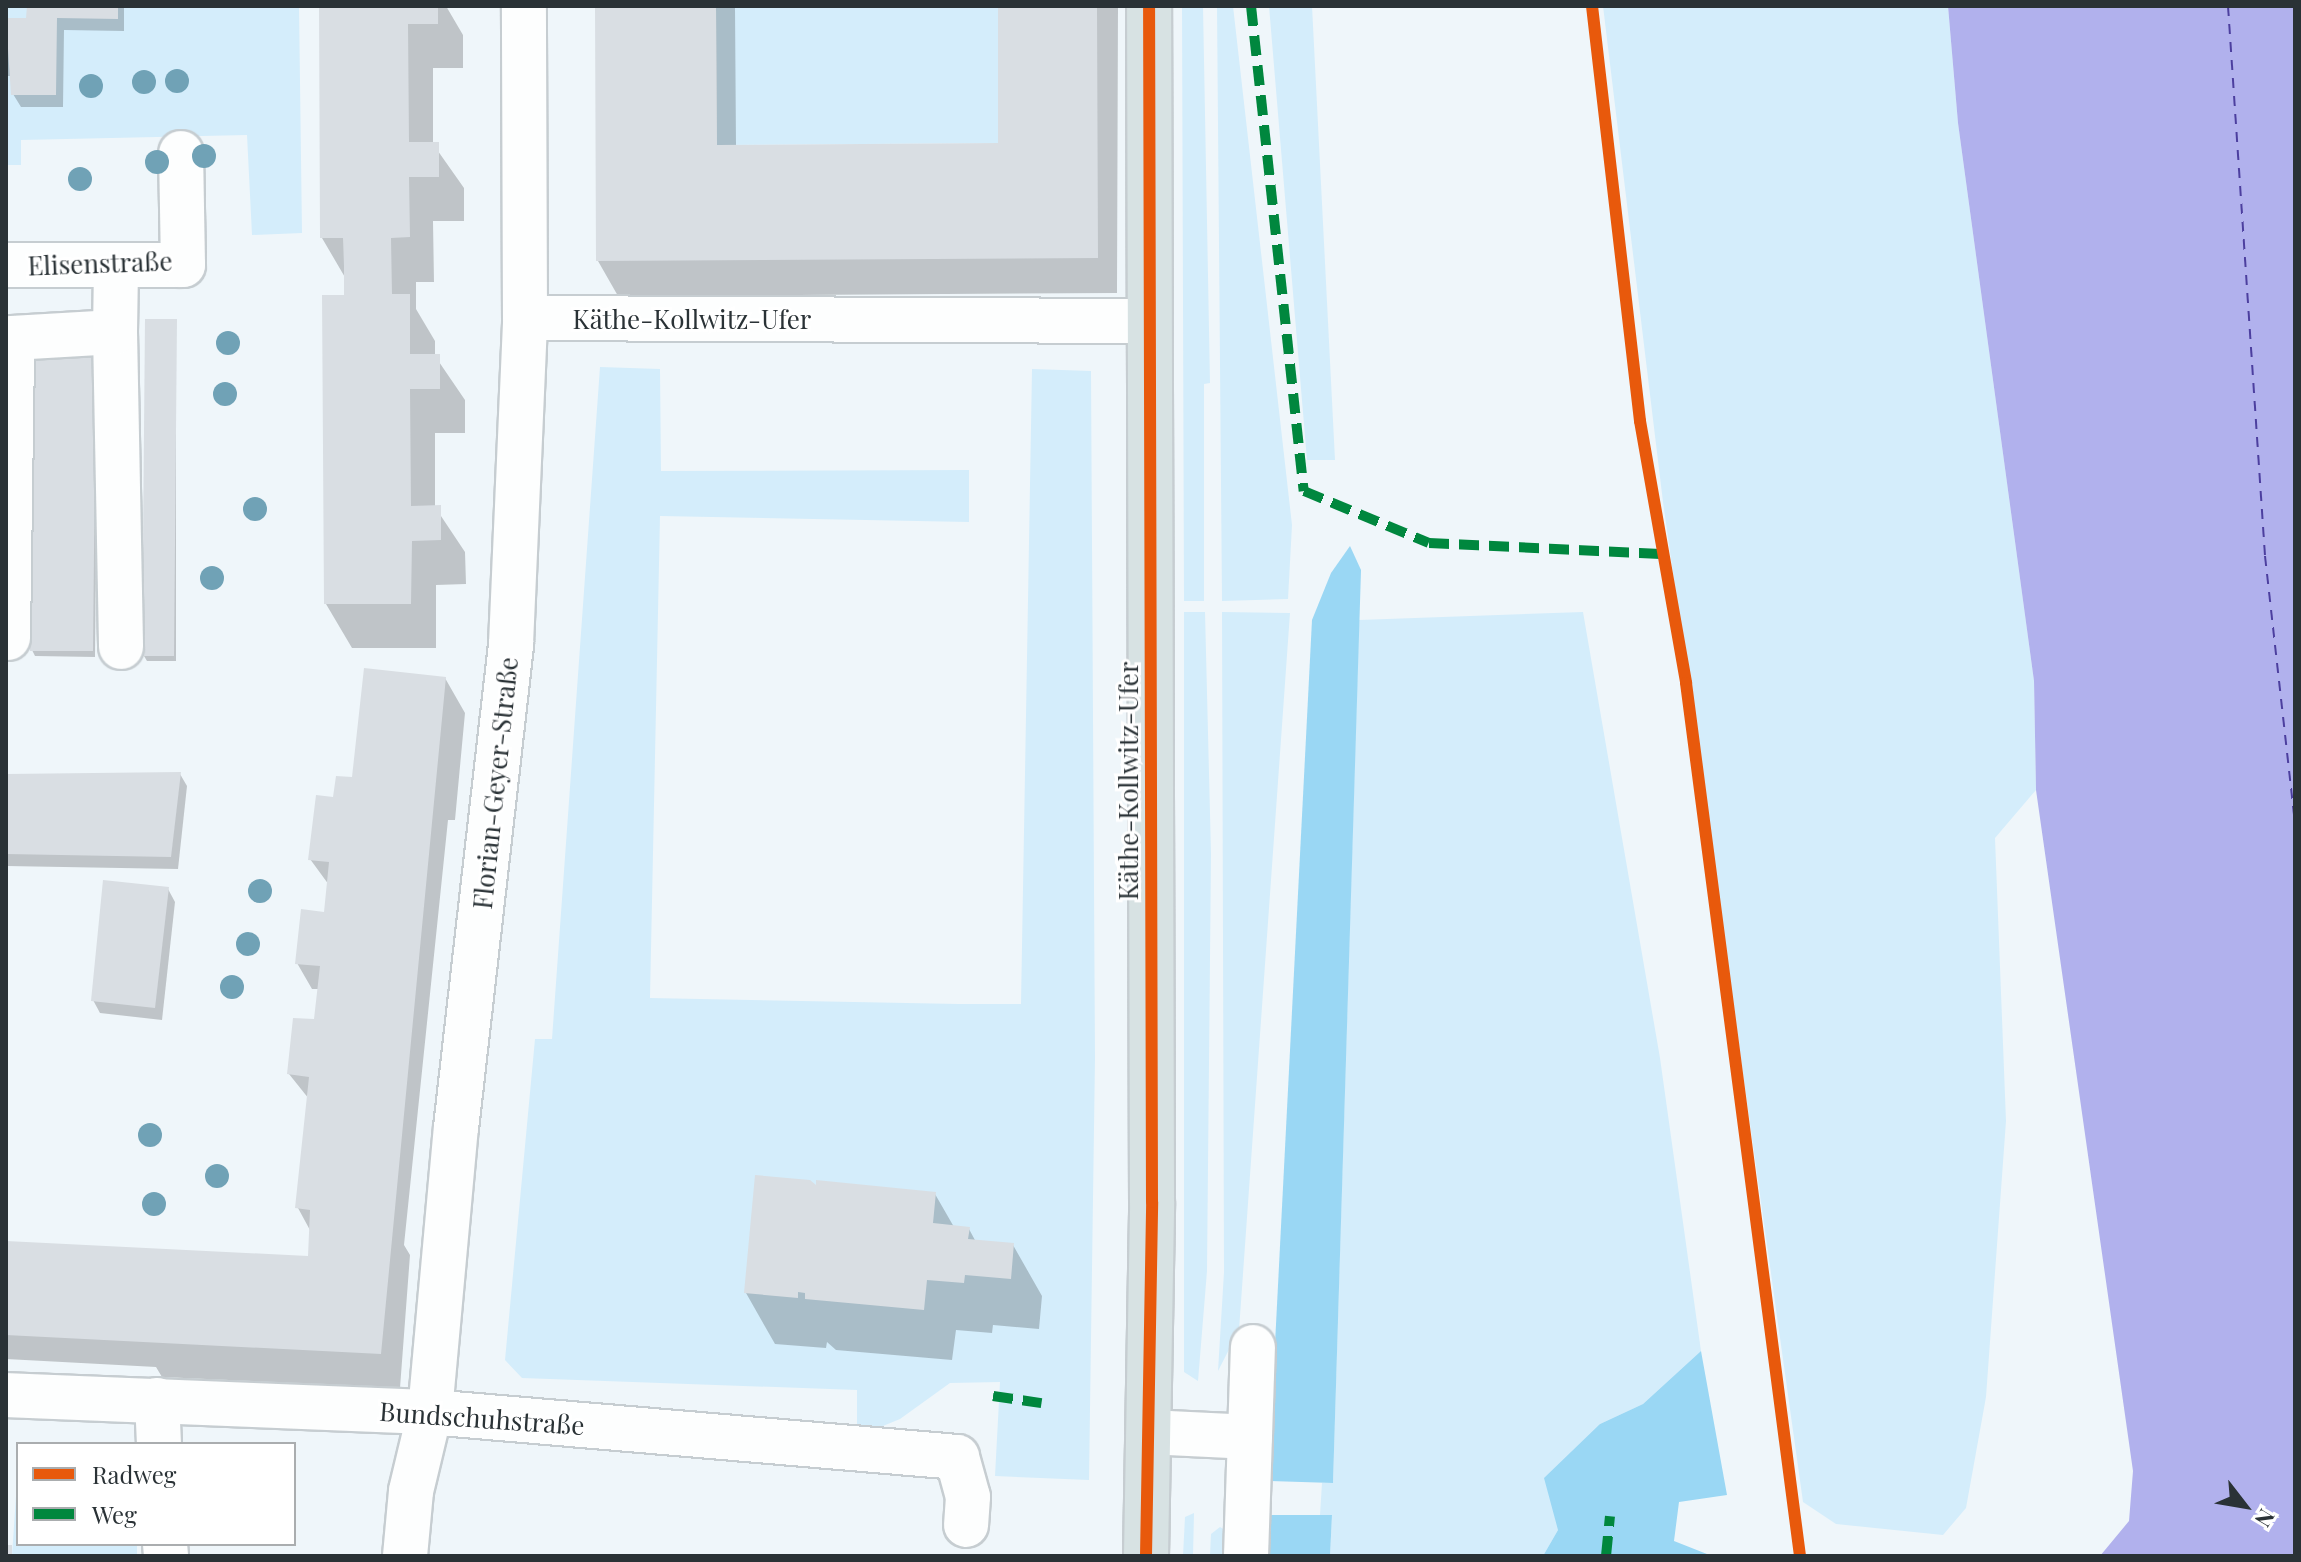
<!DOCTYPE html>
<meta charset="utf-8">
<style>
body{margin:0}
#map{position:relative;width:2301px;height:1562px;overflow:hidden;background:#eff6fa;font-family:"Playfair Display",serif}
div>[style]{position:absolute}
.green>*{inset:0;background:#d4edfb}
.forest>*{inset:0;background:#9ad7f4}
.water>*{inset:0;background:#b1b1ed}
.shadow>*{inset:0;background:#0003}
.ferry>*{height:2px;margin-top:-1px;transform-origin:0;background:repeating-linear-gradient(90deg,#4c3f9f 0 10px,transparent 0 18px)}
.building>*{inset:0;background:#d9dee3}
.roads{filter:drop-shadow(2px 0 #c6cdd1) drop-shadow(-2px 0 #c6cdd1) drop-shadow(0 2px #c6cdd1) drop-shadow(0 -2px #c6cdd1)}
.minor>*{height:44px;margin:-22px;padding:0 22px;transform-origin:22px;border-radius:22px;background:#fdfefe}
.major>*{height:44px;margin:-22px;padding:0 22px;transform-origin:22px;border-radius:22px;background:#d7e2e3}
.quiet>*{height:10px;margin-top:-5px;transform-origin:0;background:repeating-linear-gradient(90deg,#00873e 0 20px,transparent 0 30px)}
.cycleway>*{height:12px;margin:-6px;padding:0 6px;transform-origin:6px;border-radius:6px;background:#e8590c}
.trees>*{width:24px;height:24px;margin:-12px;border-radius:50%;background:#70a2b6}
span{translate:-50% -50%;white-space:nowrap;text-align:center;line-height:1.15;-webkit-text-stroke:6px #fff;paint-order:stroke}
.street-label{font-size:26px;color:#2a3236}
.frame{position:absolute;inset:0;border:8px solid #2a3236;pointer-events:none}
.legend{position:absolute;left:16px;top:1442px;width:280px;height:104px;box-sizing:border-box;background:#fff;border:2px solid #aaadaf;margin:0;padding:10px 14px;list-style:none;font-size:24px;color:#2a3236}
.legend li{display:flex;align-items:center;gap:16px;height:40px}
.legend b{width:40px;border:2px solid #aaadaf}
.north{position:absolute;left:2205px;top:1466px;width:80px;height:80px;-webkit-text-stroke:6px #fff;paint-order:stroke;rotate:121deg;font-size:22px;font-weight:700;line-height:32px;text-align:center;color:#2a3236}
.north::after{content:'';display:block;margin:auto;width:28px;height:36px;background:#2a3236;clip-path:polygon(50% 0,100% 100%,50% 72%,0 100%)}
</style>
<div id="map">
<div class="green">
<i style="clip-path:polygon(6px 6px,299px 6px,302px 233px,252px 235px,247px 135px,21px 140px,21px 165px,6px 165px)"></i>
<i style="clip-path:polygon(716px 6px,998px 6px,998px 143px,717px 145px)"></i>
<i style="clip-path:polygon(1182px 6px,1203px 6px,1210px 383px,1204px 384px,1204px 601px,1184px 601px)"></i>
<i style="clip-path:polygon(1217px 6px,1233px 6px,1292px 525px,1288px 599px,1222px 601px)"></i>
<i style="clip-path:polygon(1269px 6px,1312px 6px,1335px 460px,1307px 460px)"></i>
<i style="clip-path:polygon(1603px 6px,1948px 6px,1958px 123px,2034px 681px,2036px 790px,1995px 838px,2006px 1121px,1986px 1397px,1966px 1508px,1943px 1535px,1836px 1524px,1803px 1502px,1663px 502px)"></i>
<i style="clip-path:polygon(600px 367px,660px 369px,661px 471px,969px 470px,969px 522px,660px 516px,650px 998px,959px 1004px,1021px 1004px,1032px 369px,1091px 371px,1095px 1058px,1089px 1480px,995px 1476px,1000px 1382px,950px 1383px,900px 1419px,878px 1428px,857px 1427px,857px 1390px,522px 1378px,505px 1360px,535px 1039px,552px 1039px)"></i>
<i style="clip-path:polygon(1184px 612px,1205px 612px,1211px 854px,1207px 1271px,1198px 1381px,1184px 1372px)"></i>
<i style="clip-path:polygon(1222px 612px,1290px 613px,1239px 1330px,1218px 1371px,1224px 1272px)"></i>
<i style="clip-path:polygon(1583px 612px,1660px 1058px,1701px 1351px,1643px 1404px,1600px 1424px,1558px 1530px,1543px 1556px,1330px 1556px,1332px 1516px,1320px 1515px,1322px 1483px,1333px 1483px,1359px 620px)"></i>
<i style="clip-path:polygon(18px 1466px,18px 1544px,137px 1544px,137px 1556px,12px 1556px)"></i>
<i style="clip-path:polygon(1194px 1513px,1193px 1556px,1183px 1556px,1185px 1517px)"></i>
<i style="clip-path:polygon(1220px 1527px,1230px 1533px,1235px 1556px,1210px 1556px,1211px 1534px)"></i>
</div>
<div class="forest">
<i style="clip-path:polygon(1350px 546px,1361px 570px,1333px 1483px,1268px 1481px,1312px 620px,1331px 573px)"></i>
<i style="clip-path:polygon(1701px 1351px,1727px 1495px,1679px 1502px,1674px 1541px,1712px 1556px,1543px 1556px,1558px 1530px,1544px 1478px,1600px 1424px,1643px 1404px)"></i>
<i style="clip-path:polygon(1268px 1515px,1332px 1515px,1330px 1556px,1269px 1556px)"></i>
</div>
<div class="water">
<i style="clip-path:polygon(1948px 6px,2295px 6px,2295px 1556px,2100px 1556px,2129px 1521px,2133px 1471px,2036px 790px,2034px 681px,1958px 123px)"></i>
</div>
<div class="shadow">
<i style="clip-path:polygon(29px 6px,124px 6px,124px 31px,64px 30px,63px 107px,21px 107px,13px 94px,14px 76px,6px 76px,6px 20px,28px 20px)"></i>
<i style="clip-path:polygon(321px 6px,446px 6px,463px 35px,463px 68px,433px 68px,433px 144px,464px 188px,464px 221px,433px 221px,434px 282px,416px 282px,416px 309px,435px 341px,435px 356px,465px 400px,465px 433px,435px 433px,435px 507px,465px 552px,466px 584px,436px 585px,436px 648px,352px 648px,326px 604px,346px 279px,322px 238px)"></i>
<i style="clip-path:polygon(597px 6px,735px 6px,736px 146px,1000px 145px,1000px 6px,1118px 6px,1117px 293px,618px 296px,598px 261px)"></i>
<i style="clip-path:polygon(176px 321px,176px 661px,147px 661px,144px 656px)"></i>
<i style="clip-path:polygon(98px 360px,95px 657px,35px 656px,32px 650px)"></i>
<i style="clip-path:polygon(445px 678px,465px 713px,455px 820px,448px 820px,404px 1245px,410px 1255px,400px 1388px,162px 1377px,156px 1367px,6px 1359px,6px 1243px,310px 1258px,311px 1232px,298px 1208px,309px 1099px,289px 1074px,316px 1022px,320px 989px,312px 989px,297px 963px,326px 914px,329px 885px,310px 859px,335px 799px)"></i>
<i style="clip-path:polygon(180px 774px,187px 786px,178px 869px,6px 866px,6px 776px)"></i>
<i style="clip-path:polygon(168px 889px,175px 902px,162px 1020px,100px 1013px,93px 1000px)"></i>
<i style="clip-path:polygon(818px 1189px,935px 1194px,954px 1227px,969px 1229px,976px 1242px,1013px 1245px,1042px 1296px,1039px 1329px,993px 1325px,992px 1333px,956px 1330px,952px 1360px,836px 1350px,827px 1342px,826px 1348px,775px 1344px,746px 1293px)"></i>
</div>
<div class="ferry">
<i style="left:2228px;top:6px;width:551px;rotate:86.15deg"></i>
<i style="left:2265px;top:556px;width:271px;rotate:83.6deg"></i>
</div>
<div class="building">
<i style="clip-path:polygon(27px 6px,118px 6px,118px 19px,57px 18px,56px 95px,11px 95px,6px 18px,26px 18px)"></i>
<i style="clip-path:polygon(319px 6px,438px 6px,438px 24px,408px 24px,409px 142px,439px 142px,439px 177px,409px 177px,410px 237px,391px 238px,392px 294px,410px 294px,410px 354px,440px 354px,440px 389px,410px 389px,411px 506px,441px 505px,441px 540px,412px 541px,411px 604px,324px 604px,322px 295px,344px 295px,344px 266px,343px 238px,320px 238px)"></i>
<i style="clip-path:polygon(595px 6px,716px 6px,717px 145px,998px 143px,998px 6px,1097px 6px,1098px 258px,596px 261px)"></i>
<i style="clip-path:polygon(145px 319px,177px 319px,174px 656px,142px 656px)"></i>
<i style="clip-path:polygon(34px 352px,96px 353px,93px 651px,30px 651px)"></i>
<i style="clip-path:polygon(364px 668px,446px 677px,381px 1354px,6px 1335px,6px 1241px,308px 1256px,310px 1210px,295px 1208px,309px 1077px,287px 1074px,293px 1018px,314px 1019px,320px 966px,295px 964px,301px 909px,324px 912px,329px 862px,308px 860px,316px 795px,333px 797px,336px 776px,352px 777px)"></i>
<i style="clip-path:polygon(181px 772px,171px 857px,6px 854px,6px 774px)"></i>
<i style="clip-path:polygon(103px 880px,169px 887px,155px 1008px,91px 1001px)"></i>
<i style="clip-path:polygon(755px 1175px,810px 1180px,816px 1185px,816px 1180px,936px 1192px,933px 1223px,970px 1227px,968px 1239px,1014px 1243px,1011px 1279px,965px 1275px,964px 1283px,927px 1280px,924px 1310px,805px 1299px,805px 1293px,798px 1292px,798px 1298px,744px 1293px)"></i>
<i style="clip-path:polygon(6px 1545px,12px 1545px,12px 1556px,6px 1556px)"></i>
</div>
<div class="roads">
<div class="minor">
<i style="left:6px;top:265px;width:177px"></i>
<i style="left:183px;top:265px;width:112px;rotate:-91deg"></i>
<i style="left:525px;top:318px;width:622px;rotate:0.28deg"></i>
<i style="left:115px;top:332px;width:315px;rotate:88.9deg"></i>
<i style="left:8px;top:638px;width:300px;rotate:-89.2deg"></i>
<i style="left:12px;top:338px;width:103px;rotate:-3.3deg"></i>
<i style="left:115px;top:332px;width:67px;rotate:-89.1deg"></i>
<i style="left:6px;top:1395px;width:424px;rotate:2.3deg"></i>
<i style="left:430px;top:1412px;width:529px;rotate:4.88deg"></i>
<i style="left:957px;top:1457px;width:41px;rotate:74.6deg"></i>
<i style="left:968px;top:1497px;width:28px;rotate:94deg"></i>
<i style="left:157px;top:1400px;width:44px;rotate:87.4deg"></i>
<i style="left:1149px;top:1432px;width:101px;rotate:2.8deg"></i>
<i style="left:165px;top:1544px;width:12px;rotate:85deg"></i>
<i style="left:405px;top:1556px;width:65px;rotate:-84.7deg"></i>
<i style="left:411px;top:1491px;width:81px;rotate:-76.5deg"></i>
<i style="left:430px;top:1412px;width:285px;rotate:-84.8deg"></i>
<i style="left:456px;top:1128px;width:487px;rotate:-83.5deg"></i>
<i style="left:511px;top:644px;width:326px;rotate:-87.5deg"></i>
<i style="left:525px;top:318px;width:312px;rotate:-90.2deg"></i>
<i style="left:1246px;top:1556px;width:209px;rotate:-88.1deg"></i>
</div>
<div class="major">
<i style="left:1146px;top:1556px;width:354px;rotate:-89deg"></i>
<i style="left:1152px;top:1202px;width:1196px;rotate:-90.14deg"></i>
</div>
</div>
<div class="quiet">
<i style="left:1251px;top:6px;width:488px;rotate:83.8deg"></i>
<i style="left:1304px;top:491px;width:135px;rotate:22.6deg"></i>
<i style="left:1429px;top:543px;width:237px;rotate:2.7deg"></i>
<i style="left:993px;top:1396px;width:49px;rotate:8.3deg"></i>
<i style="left:1606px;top:1556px;width:40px;rotate:-84.3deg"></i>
</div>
<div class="cycleway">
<i style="left:1592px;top:6px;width:418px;rotate:83.4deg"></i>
<i style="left:1640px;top:421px;width:266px;rotate:80deg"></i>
<i style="left:1686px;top:683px;width:880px;rotate:82.56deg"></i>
<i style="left:1146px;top:1556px;width:354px;rotate:-89deg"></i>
<i style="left:1152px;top:1202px;width:1196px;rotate:-90.14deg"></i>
</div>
<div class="trees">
<i style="left:177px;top:81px"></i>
<i style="left:144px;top:82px"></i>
<i style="left:91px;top:86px"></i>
<i style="left:204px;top:156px"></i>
<i style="left:157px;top:162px"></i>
<i style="left:80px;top:179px"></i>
<i style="left:228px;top:343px"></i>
<i style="left:225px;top:394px"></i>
<i style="left:255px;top:509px"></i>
<i style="left:212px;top:578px"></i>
<i style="left:260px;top:891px"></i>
<i style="left:248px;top:944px"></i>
<i style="left:232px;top:987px"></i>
<i style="left:150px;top:1135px"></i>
<i style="left:217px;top:1176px"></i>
<i style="left:154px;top:1204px"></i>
</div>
<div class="street-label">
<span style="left:100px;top:263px;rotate:-2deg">Elisenstraße</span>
<span style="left:692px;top:319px">Käthe-Kollwitz-Ufer</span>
<span style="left:1128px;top:781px;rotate:-90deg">Käthe-Kollwitz-Ufer</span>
<span style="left:495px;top:783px;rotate:-84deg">Florian-Geyer-Straße</span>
<span style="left:482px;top:1418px;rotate:4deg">Bundschuhstraße</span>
</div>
<div class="frame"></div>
<ul class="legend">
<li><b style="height:10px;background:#e8590c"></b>Radweg</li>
<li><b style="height:10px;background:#00873e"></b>Weg</li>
</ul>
<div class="north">N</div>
</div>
